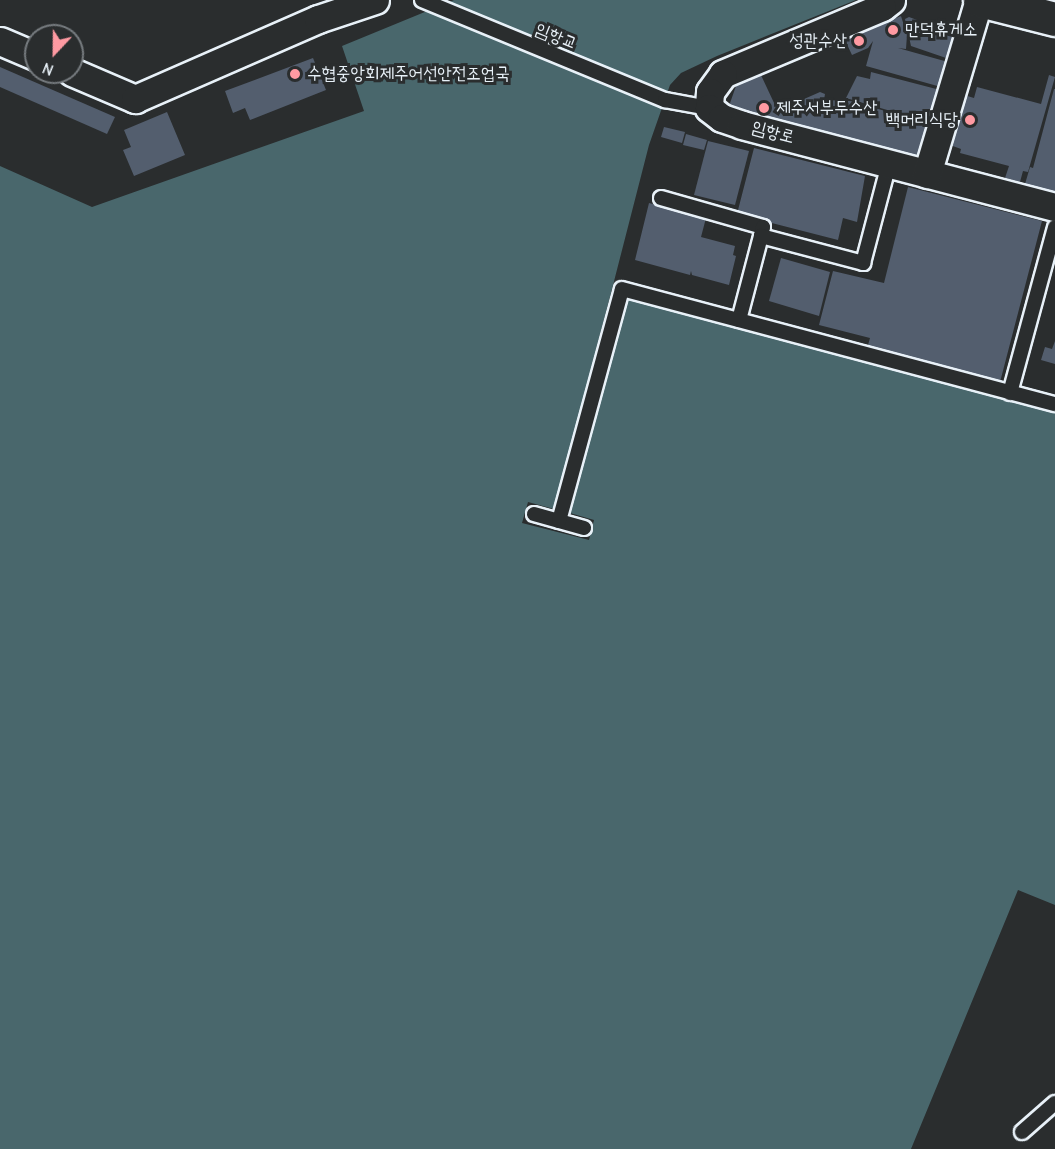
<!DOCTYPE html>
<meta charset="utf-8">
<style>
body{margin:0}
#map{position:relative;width:1055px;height:1149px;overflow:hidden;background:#2a2d2e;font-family:"Comic Neue","Poor Story",sans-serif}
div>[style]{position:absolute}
.water>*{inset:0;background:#49676c}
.pier>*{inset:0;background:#2a2d2e}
.building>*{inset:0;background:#535e6e}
.roads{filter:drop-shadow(2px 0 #e8f1f8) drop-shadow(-2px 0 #e8f1f8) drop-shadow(0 2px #e8f1f8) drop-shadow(0 -2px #e8f1f8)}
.service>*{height:14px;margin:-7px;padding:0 7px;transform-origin:7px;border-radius:7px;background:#2a2d2e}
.minor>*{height:27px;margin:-13.5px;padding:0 13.5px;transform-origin:13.5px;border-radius:13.5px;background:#2a2d2e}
.secondary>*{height:33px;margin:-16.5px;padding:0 16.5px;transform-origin:16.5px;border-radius:16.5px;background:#2a2d2e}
.dots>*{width:16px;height:16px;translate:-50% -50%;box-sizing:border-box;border:3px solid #2a2d2e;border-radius:50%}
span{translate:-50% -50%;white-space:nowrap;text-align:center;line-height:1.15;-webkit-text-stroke:6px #2a2d2e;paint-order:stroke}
.poi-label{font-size:18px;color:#e8f1f8}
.left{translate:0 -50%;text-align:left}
.right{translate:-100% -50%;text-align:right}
.street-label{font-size:18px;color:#e8f1f8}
.north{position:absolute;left:24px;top:24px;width:60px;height:60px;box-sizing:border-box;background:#2a2d2e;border:2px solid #767b7f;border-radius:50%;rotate:202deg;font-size:16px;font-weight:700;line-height:24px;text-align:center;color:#e8f1f8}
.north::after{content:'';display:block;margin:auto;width:21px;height:27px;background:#ff9aa2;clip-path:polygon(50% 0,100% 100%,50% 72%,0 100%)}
</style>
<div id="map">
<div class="water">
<i style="clip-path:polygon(454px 0,856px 0,717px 56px,681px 73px,670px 85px,649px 145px,611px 293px,1055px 410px,1055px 905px,1018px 890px,911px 1149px,0 1149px,0 166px,92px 207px,364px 111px,342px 46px)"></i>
</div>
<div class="pier">
<i style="clip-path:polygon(611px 293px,627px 298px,570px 513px,594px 520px,589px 540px,522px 523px,528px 502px,554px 509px)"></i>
</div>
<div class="building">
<i style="clip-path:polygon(894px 15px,896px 18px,901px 16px,907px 35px,906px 49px,898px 48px,948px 62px,941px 87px,866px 66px,873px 41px,868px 48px,852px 55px,844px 38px)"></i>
<i style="clip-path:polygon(909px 17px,944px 30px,943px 34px,944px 31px,956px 35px,949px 59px,911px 46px,905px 19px)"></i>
<i style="clip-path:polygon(313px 58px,326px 90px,250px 120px,245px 108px,233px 113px,225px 91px)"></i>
<i style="clip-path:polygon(0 67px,115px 117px,107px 134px,0 87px)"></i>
<i style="clip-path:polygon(871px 72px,944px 91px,932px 123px,846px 98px,857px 76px,870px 79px)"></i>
<i style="clip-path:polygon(760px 73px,775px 105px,794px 111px,795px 103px,820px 92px,825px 94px,824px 100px,850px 101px,931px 124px,921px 158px,915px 156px,914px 159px,885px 147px,729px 106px,737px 83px)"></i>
<i style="clip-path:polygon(1049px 75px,1055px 77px,1028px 172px,1023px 171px,1020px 182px,1005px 178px,1009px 166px,960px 153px,961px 149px,950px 145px,964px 95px,974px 98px,977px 87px,1041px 104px)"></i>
<i style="clip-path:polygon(1054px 89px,1055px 89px,1055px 198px,1044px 195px,1045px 189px,1025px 184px,1030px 167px,1033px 168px)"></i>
<i style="clip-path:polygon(167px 112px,185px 155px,134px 176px,123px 150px,131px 147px,124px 130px)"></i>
<i style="clip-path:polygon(664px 127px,685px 132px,682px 143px,661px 137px)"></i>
<i style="clip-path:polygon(686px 134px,707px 140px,704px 150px,683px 145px)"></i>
<i style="clip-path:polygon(708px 141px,749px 151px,735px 205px,694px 195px)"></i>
<i style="clip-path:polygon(754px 148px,865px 176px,857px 222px,843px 218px,838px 240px,737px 214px)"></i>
<i style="clip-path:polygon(908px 187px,1042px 221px,999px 386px,866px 352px,870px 338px,819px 325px,833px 271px,884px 283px)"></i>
<i style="clip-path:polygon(649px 203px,706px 218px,701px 237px,735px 246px,733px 255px,736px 256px,729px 285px,692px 275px,691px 271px,690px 275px,635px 260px)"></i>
<i style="clip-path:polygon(781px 258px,830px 272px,819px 316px,769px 301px)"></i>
<i style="clip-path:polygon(1055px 341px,1055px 364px,1041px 360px,1045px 347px,1052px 349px)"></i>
</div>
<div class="roads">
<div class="service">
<i style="left:422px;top:0;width:263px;rotate:22.4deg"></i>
<i style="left:665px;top:100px;width:45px;rotate:10.3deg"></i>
<i style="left:661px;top:198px;width:106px;rotate:15.9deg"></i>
<i style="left:763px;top:227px;width:9px;rotate:103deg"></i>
<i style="left:739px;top:320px;width:87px;rotate:-75.3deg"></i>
<i style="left:761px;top:236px;width:106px;rotate:14.8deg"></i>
<i style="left:863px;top:263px;width:102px;rotate:-75.3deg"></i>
<i style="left:1010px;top:393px;width:172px;rotate:-74.8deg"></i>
<i style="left:534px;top:514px;width:52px;rotate:15.6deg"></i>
<i style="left:559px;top:521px;width:240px;rotate:-74.8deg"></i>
<i style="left:622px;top:289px;width:448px;rotate:14.9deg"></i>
<i style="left:1022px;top:1132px;width:44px;rotate:-41.3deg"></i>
</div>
<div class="minor">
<i style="left:891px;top:0;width:11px;rotate:142deg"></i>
<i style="left:882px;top:7px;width:173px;rotate:157.2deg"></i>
<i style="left:723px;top:74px;width:22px;rotate:126deg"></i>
<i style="left:710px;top:92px;width:16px;rotate:94deg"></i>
<i style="left:709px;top:108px;width:16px;rotate:38deg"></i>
<i style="left:722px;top:118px;width:21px;rotate:19deg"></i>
<i style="left:742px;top:125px;width:324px;rotate:14.7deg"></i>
<i style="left:0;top:41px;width:39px;rotate:23deg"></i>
<i style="left:72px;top:72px;width:69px;rotate:23.2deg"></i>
<i style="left:135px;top:99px;width:200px;rotate:-23.6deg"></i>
<i style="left:318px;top:19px;width:60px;rotate:-18.4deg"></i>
<i style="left:927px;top:174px;width:182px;rotate:-73.4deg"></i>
</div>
<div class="secondary">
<i style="left:980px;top:0;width:77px;rotate:14.2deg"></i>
</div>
</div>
<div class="dots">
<i style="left:893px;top:30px;background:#ff9aa2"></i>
<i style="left:859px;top:41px;background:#ff9aa2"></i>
<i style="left:295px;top:74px;background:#ff9aa2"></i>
<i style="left:764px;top:108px;background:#ff9aa2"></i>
<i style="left:970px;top:120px;background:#ff9aa2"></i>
</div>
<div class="poi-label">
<span class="left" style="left:905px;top:30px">만덕휴게소</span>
<span class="right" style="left:847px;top:41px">성관수산</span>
<span class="left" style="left:307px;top:74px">수협중앙회제주어선안전조업국</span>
<span class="left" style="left:776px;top:108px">제주서부두수산</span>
<span class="right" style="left:958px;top:120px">백머리식당</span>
</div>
<div class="street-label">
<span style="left:556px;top:37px;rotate:22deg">임항교</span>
<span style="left:773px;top:133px;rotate:15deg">임항로</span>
</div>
<div class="north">N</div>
</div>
